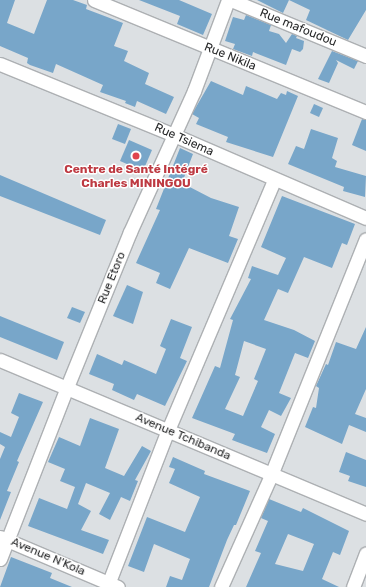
<!DOCTYPE html>
<meta charset="utf-8">
<style>
body{margin:0}
#map{position:relative;width:366px;height:587px;overflow:hidden;background:#dce0e3;font-family:Rubik,sans-serif}
div>[style]{position:absolute}
.building>*{inset:0;background:#78a6c9}
.roads{filter:drop-shadow(1px 0 #adb0b3) drop-shadow(-1px 0 #adb0b3) drop-shadow(0 1px #adb0b3) drop-shadow(0 -1px #adb0b3)}
.minor>*{height:13px;margin:-6.5px;padding:0 6.5px;transform-origin:6.5px;border-radius:6.5px;background:#fff}
.dots>*{width:11px;height:11px;translate:-50% -50%;box-sizing:border-box;border:2px solid #fff;border-radius:50%}
span{translate:-50% -50%;white-space:nowrap;text-align:center;line-height:1.15;-webkit-text-stroke:3px #fff;paint-order:stroke}
.street-label{font-size:12px;color:#28292a}
.health-label{font-size:12px;color:#be3a42;font-weight:700}
</style>
<div id="map">
<div class="building">
<i style="clip-path:polygon(0 0,15px 0,7px 23px,34px 34px,47px 0,73px 0,87px 5px,86px 9px,123px 23px,114px 46px,128px 51px,124px 61px,149px 73px,145px 84px,174px 97px,166px 114px,137px 101px,135px 107px,125px 103px,126px 101px,100px 92px,103px 85px,56px 64px,53px 73px,30px 65px,27px 63px,28px 58px,0 46px)"></i>
<i style="clip-path:polygon(139px 0,179px 0,212px 14px,203px 35px,177px 24px,180px 16px)"></i>
<i style="clip-path:polygon(257px 0,366px 0,366px 10px,348px 40px,306px 20px,310px 10px,289px 0,283px 13px)"></i>
<i style="clip-path:polygon(246px 15px,271px 25px,269px 31px,279px 34px,286px 43px,292px 34px,297px 36px,296px 38px,304px 41px,303px 49px,300px 52px,292px 49px,286px 65px,253px 52px,252px 56px,233px 49px,235px 44px,225px 41px,233px 17px,244px 20px)"></i>
<i style="clip-path:polygon(332px 51px,358px 61px,354px 69px,336px 60px,338px 63px,329px 83px,318px 79px)"></i>
<i style="clip-path:polygon(211px 81px,243px 95px,246px 86px,277px 99px,281px 93px,286px 95px,287px 91px,298px 96px,273px 157px,226px 142px,228px 137px,196px 124px,199px 118px,192px 114px)"></i>
<i style="clip-path:polygon(314px 104px,323px 108px,319px 117px,310px 113px)"></i>
<i style="clip-path:polygon(362px 119px,366px 120px,366px 151px,352px 145px)"></i>
<i style="clip-path:polygon(118px 124px,131px 129px,125px 144px,112px 139px)"></i>
<i style="clip-path:polygon(311px 129px,338px 138px,332px 158px,337px 161px,335px 167px,366px 176px,365px 197px,343px 191px,344px 187px,288px 164px,296px 146px,304px 149px)"></i>
<i style="clip-path:polygon(129px 140px,152px 150px,143px 171px,120px 161px)"></i>
<i style="clip-path:polygon(180px 148px,193px 154px,182px 183px,211px 198px,239px 207px,229px 236px,238px 239px,228px 263px,189px 248px,170px 289px,156px 283px,160px 273px,136px 263px,160px 210px,156px 209px)"></i>
<i style="clip-path:polygon(0 175px,106px 220px,100px 235px,0 196px)"></i>
<i style="clip-path:polygon(evenodd,282px 196px,355px 224px,347px 245px,342px 243px,332px 268px,304px 257px,288px 293px,278px 289px,264px 320px,294px 330px,315px 341px,308px 358px,295px 353px,279px 393px,291px 398px,281px 416px,269px 410px,261px 427px,275px 434px,267px 453px,232px 440px,235px 434px,192px 418px,215px 366px,220px 368px,233px 320px,230px 319px,251px 279px,248px 278px,252px 266px,278px 275px,286px 258px,261px 247px,282px 196px,244px 341px,266px 349px,254px 379px,258px 381px,243px 416px,225px 409px,240px 377px,235px 375px,244px 341px)"></i>
<i style="clip-path:polygon(127px 285px,143px 292px,133px 324px,113px 316px)"></i>
<i style="clip-path:polygon(72px 307px,85px 312px,80px 323px,67px 318px)"></i>
<i style="clip-path:polygon(0 316px,64px 342px,57px 360px,0 337px)"></i>
<i style="clip-path:polygon(171px 319px,192px 327px,180px 358px,187px 361px,165px 406px,137px 394px,134px 400px,112px 390px,114px 384px,89px 374px,97px 354px,122px 365px,124px 360px,156px 374px,166px 349px,160px 346px)"></i>
<i style="clip-path:polygon(366px 327px,366px 389px,355px 414px,366px 418px,366px 432px,349px 425px,342px 444px,305px 427px,313px 407px,316px 408px,319px 388px,316px 386px,326px 364px,328px 365px,336px 342px,356px 349px)"></i>
<i style="clip-path:polygon(19px 393px,43px 402px,17px 461px,19px 462px,7px 491px,11px 492px,0 520px,0 459px,5px 447px,0 444px,0 432px,11px 437px,19px 417px,11px 413px)"></i>
<i style="clip-path:polygon(90px 418px,119px 429px,105px 468px,124px 476px,142px 446px,151px 451px,135px 480px,138px 481px,130px 501px,121px 497px,110px 520px,99px 514px,110px 493px,86px 483px,78px 504px,91px 511px,81px 530px,109px 540px,103px 554px,28px 526px,39px 498px,67px 509px,75px 487px,60px 481px,65px 469px,48px 462px,59px 437px,80px 446px)"></i>
<i style="clip-path:polygon(346px 452px,366px 460px,366px 487px,348px 481px,350px 476px,339px 472px)"></i>
<i style="clip-path:polygon(173px 457px,205px 471px,204px 474px,250px 491px,236px 525px,234px 525px,227px 540px,209px 587px,166px 587px,170px 576px,182px 580px,190px 559px,154px 544px,144px 572px,128px 566px,147px 517px,185px 532px,200px 497px,169px 483px,175px 469px,169px 467px)"></i>
<i style="clip-path:polygon(evenodd,269px 499px,301px 512px,303px 508px,349px 531px,340px 555px,333px 552px,322px 579px,339px 587px,246px 587px,261px 553px,255px 551px,268px 521px,261px 518px,269px 499px,288px 534px,314px 544px,303px 571px,275px 564px,288px 534px)"></i>
<i style="clip-path:polygon(11px 557px,52px 573px,50px 578px,72px 587px,0 587px)"></i>
</div>
<div class="roads">
<div class="minor">
<i style="left:94px;top:0;width:294px;rotate:22.4deg"></i>
<i style="left:231px;top:0;width:146px;rotate:22.5deg"></i>
<i style="left:0;top:64px;width:188px;rotate:22.2deg"></i>
<i style="left:174px;top:135px;width:209px;rotate:23.4deg"></i>
<i style="left:0;top:360px;width:397px;rotate:22.8deg"></i>
<i style="left:0;top:537px;width:128px;rotate:23deg"></i>
<i style="left:0;top:559px;width:185px;rotate:-68.7deg"></i>
<i style="left:67px;top:387px;width:167px;rotate:-67.9deg"></i>
<i style="left:130px;top:232px;width:155px;rotate:-65.6deg"></i>
<i style="left:194px;top:91px;width:97px;rotate:-69.5deg"></i>
<i style="left:107px;top:587px;width:168px;rotate:-68.8deg"></i>
<i style="left:168px;top:430px;width:272px;rotate:-67deg"></i>
<i style="left:221px;top:587px;width:123px;rotate:-65.9deg"></i>
<i style="left:271px;top:475px;width:254px;rotate:-68.1deg"></i>
<i style="left:353px;top:587px;width:36px;rotate:-69deg"></i>
</div>
</div>
<div class="dots">
<i style="left:136px;top:156px;background:#e0444e"></i>
</div>
<div class="street-label">
<span style="left:298px;top:28px;rotate:22deg">Rue mafoudou</span>
<span style="left:230px;top:57px;rotate:22deg">Rue Nikila</span>
<span style="left:184px;top:140px;rotate:24deg">Rue Tsiema</span>
<span style="left:112px;top:278px;rotate:-68deg">Rue Etoro</span>
<span style="left:183px;top:437px;rotate:23deg">Avenue Tchibanda</span>
<span style="left:48px;top:557px;rotate:23deg">Avenue N'Kola</span>
</div>
<div class="health-label">
<span style="left:136px;top:177px">Centre de Santé Intégré<br>Charles MININGOU</span>
</div>
</div>
